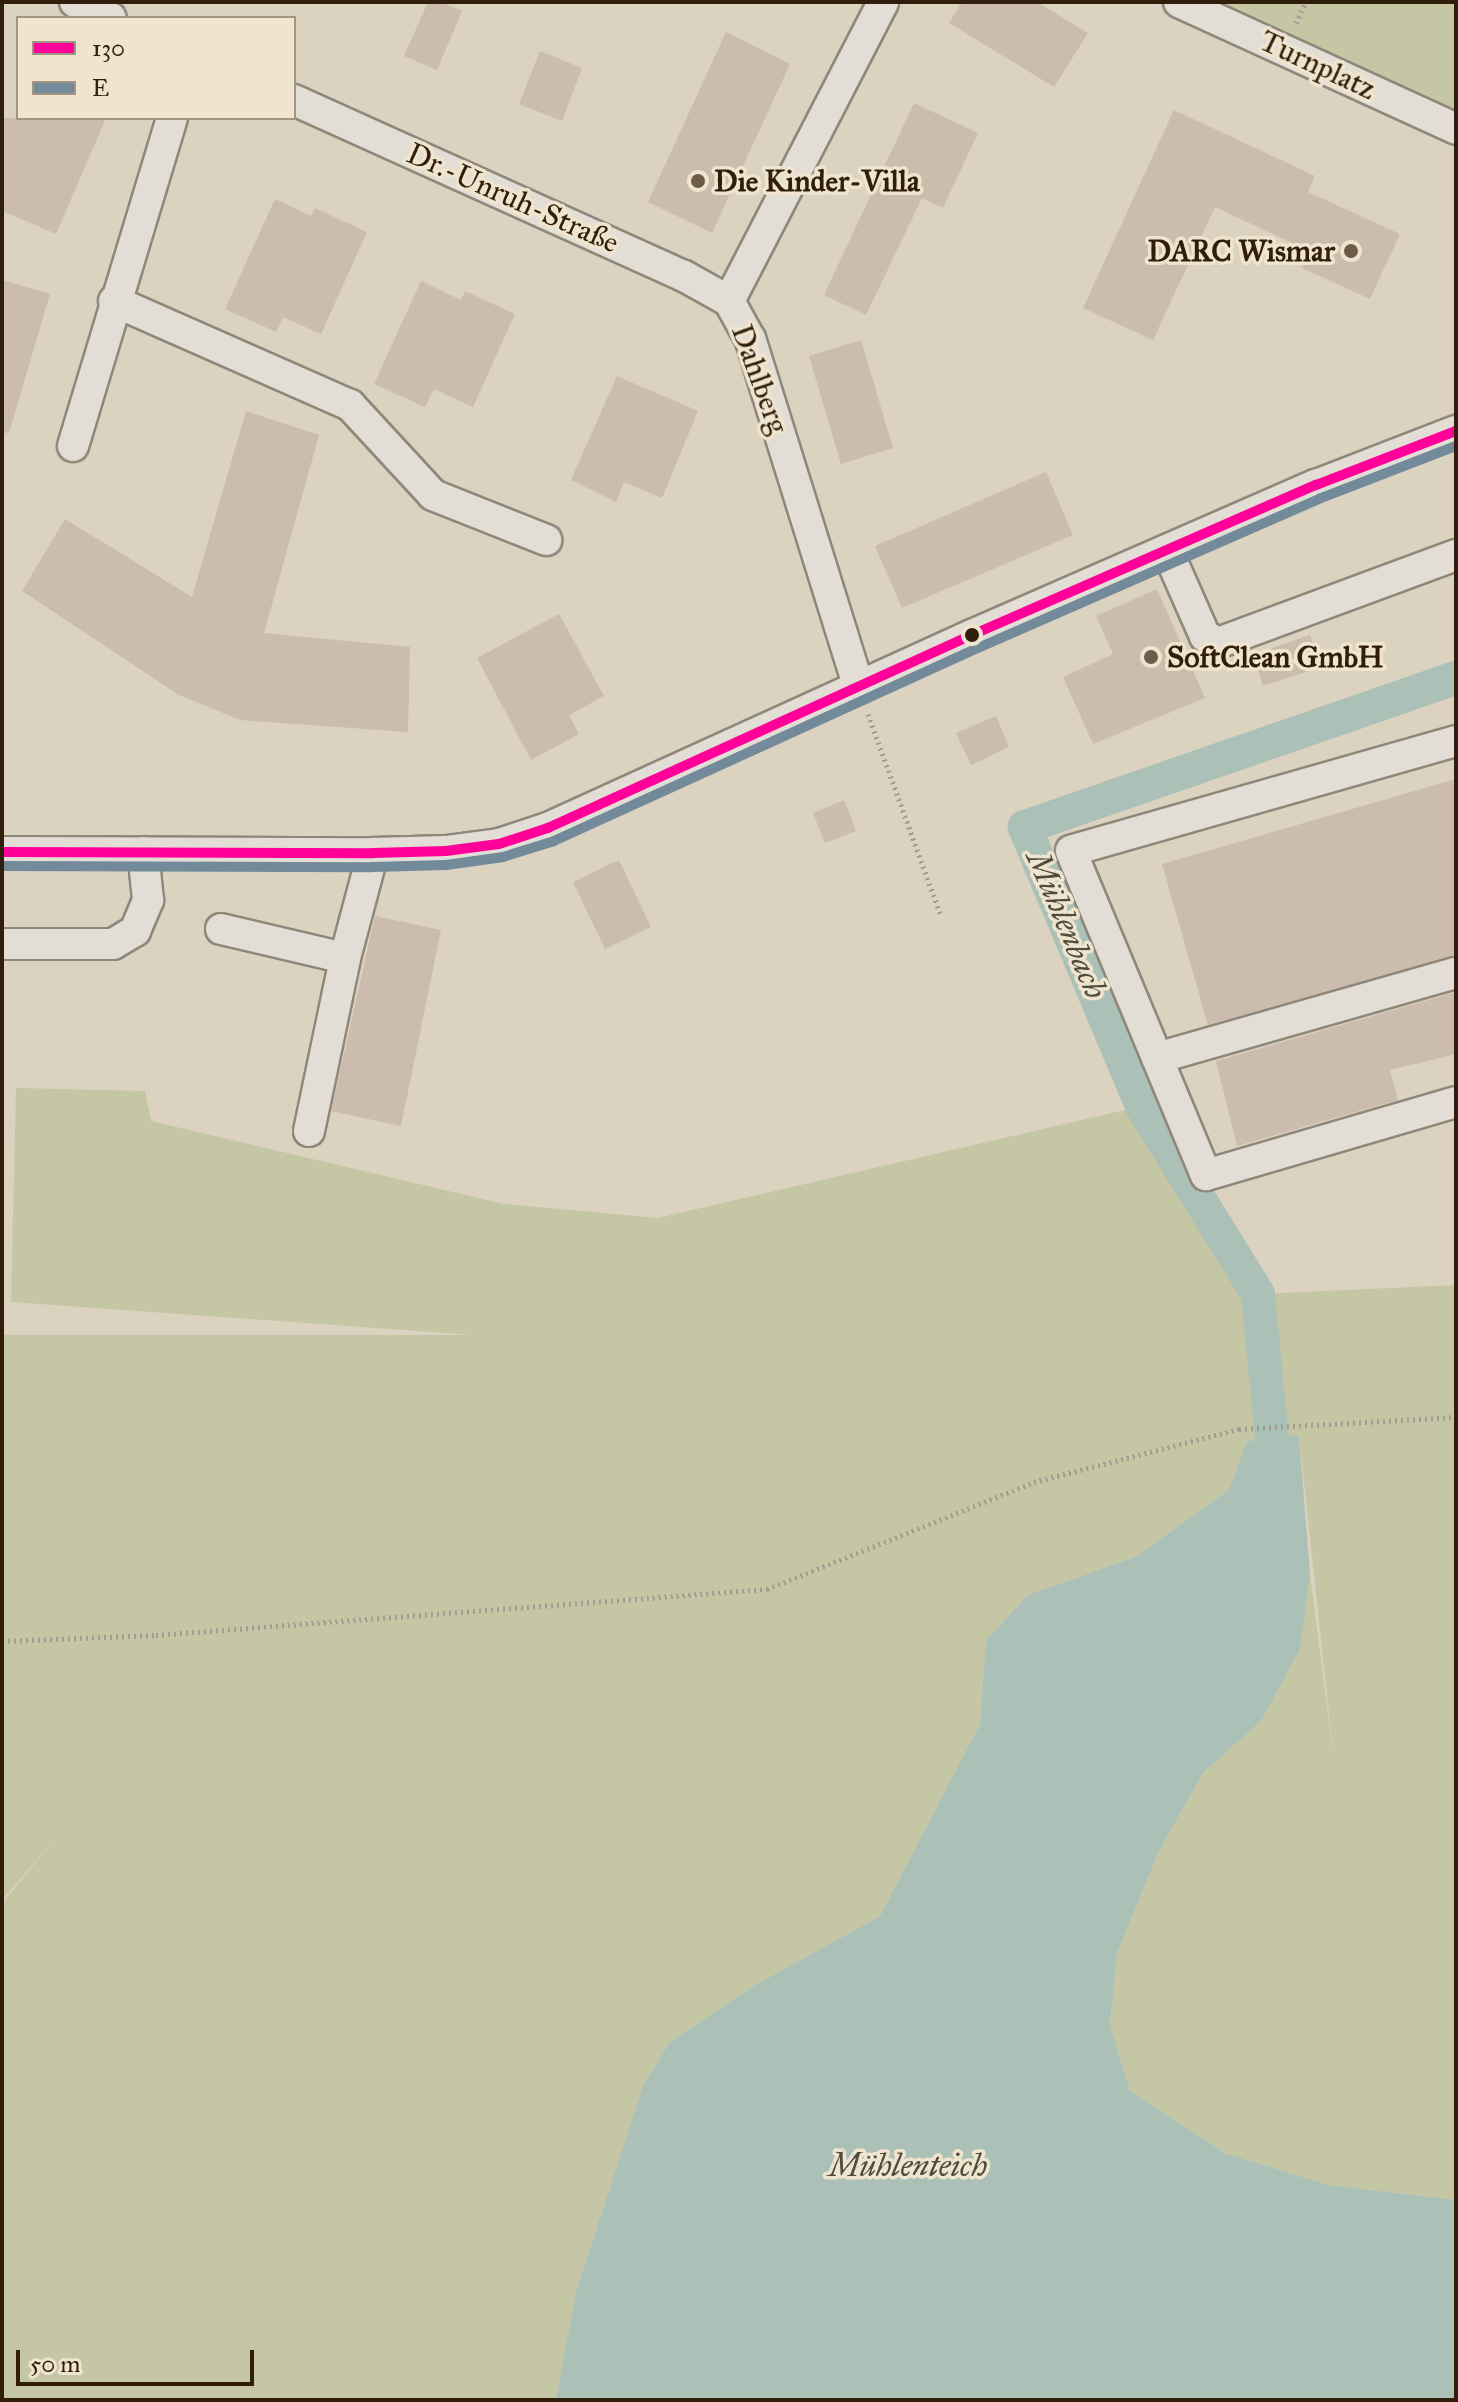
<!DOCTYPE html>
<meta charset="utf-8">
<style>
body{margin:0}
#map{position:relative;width:1458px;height:2402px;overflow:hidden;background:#dbd2bf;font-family:"IM FELL Great Primer",serif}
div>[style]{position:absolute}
.green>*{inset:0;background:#c5c6a4}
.water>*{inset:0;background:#abc0b7}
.canal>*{height:34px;margin:-17px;padding:0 17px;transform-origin:17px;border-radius:17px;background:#abc0b7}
.building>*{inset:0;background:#ccbcae}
.path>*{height:5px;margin-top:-2.5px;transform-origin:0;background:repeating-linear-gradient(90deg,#a29c93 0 2px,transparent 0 6px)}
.roads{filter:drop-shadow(2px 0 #8f877a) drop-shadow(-2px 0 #8f877a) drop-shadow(0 2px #8f877a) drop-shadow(0 -2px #8f877a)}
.minor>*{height:30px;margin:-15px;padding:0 15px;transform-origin:15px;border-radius:15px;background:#e3ded5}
.bus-1>*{height:10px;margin:-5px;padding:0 5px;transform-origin:5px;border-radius:5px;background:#f09}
.bus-2>*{height:10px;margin:-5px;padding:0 5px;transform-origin:5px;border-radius:5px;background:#728a99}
.dots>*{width:22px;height:22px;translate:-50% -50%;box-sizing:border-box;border:4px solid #efe4ce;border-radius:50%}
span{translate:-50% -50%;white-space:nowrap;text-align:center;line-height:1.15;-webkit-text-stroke:7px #efe4ce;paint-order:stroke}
.street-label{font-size:30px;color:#301d0a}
.poi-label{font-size:30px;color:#301d0a;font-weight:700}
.left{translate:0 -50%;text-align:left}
.right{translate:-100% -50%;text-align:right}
.water-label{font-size:32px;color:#4f4c3d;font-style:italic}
.frame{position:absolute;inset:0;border:4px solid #301d0a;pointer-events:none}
.legend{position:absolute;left:16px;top:16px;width:280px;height:104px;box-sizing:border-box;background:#efe4ce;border:2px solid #a39480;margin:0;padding:10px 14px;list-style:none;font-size:24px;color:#301d0a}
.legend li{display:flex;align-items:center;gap:16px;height:40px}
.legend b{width:40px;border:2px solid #a39480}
.scale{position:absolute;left:16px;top:2350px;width:238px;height:36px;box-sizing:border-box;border:4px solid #301d0a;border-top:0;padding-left:10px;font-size:24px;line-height:28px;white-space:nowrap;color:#301d0a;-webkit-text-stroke:6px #efe4ce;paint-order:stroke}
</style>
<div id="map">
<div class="green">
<i style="clip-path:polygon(1217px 2px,1456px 2px,1456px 110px)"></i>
<i style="clip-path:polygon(16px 1088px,145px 1091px,151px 1121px,504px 1204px,658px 1218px,1142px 1106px,1258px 1294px,1456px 1285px,1456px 2200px,1328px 2185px,1225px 2153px,1130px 2091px,1110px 2025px,1117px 1953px,1159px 1851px,1203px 1773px,1262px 1720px,1300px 1649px,1310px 1574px,1334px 1760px,1299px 1436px,1247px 1441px,1229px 1490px,1135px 1557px,1028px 1595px,986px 1640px,980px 1724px,880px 1916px,755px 1985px,669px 2043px,643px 2086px,576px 2291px,556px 2400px,2px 2400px,2px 1903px,61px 1832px,2px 1900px,2px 1335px,473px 1335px,11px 1302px)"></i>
</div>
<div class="water">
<i style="clip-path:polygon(1299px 1435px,1310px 1574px,1300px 1649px,1262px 1720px,1203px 1773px,1159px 1851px,1117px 1953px,1110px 2025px,1130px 2091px,1225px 2153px,1328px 2185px,1456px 2200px,1456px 2400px,556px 2400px,576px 2291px,643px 2086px,669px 2043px,755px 1985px,880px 1916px,980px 1724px,986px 1640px,1028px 1595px,1135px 1557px,1229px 1490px,1247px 1441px)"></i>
</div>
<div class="canal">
<i style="left:1272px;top:1438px;width:145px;rotate:-95.6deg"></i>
<i style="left:1258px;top:1294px;width:221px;rotate:-121.7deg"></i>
<i style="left:1142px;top:1106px;width:303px;rotate:-112.8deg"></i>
<i style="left:1025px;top:827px;width:456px;rotate:-19.1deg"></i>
</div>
<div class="building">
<i style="clip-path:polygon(428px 2px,440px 2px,462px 11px,437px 70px,404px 56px)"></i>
<i style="clip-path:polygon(962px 2px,1037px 2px,1088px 33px,1054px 87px,949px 23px)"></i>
<i style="clip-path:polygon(726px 32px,790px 64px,712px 233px,648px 202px)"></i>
<i style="clip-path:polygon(540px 51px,582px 68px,562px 121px,519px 104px)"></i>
<i style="clip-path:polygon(914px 103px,978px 133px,943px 208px,922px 198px,866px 315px,824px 295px)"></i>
<i style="clip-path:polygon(1174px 110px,1315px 176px,1308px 192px,1400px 234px,1370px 299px,1302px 268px,1309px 251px,1215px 207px,1153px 340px,1083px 308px)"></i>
<i style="clip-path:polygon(2px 118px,106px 118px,56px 234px,2px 211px)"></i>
<i style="clip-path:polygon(275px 199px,311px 216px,315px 208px,367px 232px,321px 334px,283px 317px,276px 332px,225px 309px)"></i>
<i style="clip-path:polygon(2px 280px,50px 294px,9px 433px,2px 432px)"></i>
<i style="clip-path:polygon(421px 281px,461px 300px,465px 291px,515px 314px,473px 407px,434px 389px,425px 407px,374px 384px)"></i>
<i style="clip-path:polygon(861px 340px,893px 448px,841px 464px,809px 356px)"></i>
<i style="clip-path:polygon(617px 376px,698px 411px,662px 498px,624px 482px,616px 502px,571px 480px)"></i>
<i style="clip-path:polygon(246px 411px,319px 435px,264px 633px,410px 647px,408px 732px,240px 720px,179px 695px,22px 591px,65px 519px,192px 597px)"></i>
<i style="clip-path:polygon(1046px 472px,1073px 535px,902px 608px,875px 546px)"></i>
<i style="clip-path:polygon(1157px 589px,1205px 698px,1093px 744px,1063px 677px,1113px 654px,1096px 616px)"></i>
<i style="clip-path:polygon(559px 614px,604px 696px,569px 715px,579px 734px,531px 760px,477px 658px)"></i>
<i style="clip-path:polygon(1310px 635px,1321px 667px,1263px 686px,1253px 655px)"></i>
<i style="clip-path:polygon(996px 716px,1009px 747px,971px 765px,956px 733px)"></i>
<i style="clip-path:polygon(1456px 779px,1456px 956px,1208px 1025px,1162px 864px)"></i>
<i style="clip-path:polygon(844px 800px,856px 831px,825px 843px,813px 813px)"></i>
<i style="clip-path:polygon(619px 860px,651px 927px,605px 949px,573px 882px)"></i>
<i style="clip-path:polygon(375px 916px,441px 930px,401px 1126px,331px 1111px)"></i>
<i style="clip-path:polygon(1456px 992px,1456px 1054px,1390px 1070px,1398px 1100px,1237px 1146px,1216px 1061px)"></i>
</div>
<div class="path">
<i style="left:1296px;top:23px;width:23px;rotate:-65deg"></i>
<i style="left:868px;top:714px;width:212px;rotate:70.1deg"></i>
<i style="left:2px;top:1641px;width:154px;rotate:-2.2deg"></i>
<i style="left:156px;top:1635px;width:613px;rotate:-4.31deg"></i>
<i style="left:767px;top:1589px;width:288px;rotate:-21.8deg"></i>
<i style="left:1034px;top:1482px;width:212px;rotate:-14.5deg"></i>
<i style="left:1239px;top:1429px;width:217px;rotate:-3.2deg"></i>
</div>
<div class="roads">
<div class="minor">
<i style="left:75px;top:2px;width:39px;rotate:24deg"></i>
<i style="left:1179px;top:2px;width:305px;rotate:24.6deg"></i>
<i style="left:294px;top:100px;width:428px;rotate:24.3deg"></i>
<i style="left:684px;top:276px;width:51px;rotate:29.1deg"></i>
<i style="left:114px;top:301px;width:258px;rotate:23.8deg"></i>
<i style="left:350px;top:405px;width:122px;rotate:47.3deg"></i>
<i style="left:433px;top:495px;width:122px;rotate:21.7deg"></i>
<i style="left:73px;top:446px;width:343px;rotate:-73.2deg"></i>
<i style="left:1167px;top:550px;width:94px;rotate:66.2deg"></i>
<i style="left:1205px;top:636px;width:15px;rotate:28deg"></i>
<i style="left:1218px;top:643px;width:254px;rotate:-20.3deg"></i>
<i style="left:859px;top:688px;width:366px;rotate:-107.3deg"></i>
<i style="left:750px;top:339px;width:43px;rotate:-118.9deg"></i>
<i style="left:729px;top:301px;width:336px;rotate:-62.7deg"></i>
<i style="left:1456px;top:741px;width:400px;rotate:164.1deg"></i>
<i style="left:1071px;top:851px;width:351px;rotate:67.4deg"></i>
<i style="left:1206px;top:1175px;width:260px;rotate:-16.3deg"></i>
<i style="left:2px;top:852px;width:371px;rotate:0.2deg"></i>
<i style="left:373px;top:853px;width:73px;rotate:-1.6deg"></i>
<i style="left:446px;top:851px;width:53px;rotate:-7.5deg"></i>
<i style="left:499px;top:844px;width:52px;rotate:-18.1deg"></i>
<i style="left:548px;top:828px;width:466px;rotate:-24.5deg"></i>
<i style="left:972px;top:635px;width:375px;rotate:-23.6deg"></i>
<i style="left:1316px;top:485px;width:150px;rotate:-21.1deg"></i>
<i style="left:221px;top:929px;width:127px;rotate:13.2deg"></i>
<i style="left:2px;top:944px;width:111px"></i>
<i style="left:113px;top:944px;width:26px;rotate:-31deg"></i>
<i style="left:135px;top:931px;width:34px;rotate:-67deg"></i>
<i style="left:148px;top:900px;width:48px;rotate:-95.9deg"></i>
<i style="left:1157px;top:1058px;width:311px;rotate:-15.9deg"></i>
<i style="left:309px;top:1131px;width:177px;rotate:-78.2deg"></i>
<i style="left:345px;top:958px;width:109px;rotate:-75.1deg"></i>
</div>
</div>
<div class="bus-1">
<i style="left:2px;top:852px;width:371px;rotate:0.2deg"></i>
<i style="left:373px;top:853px;width:73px;rotate:-1.6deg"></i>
<i style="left:446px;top:851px;width:53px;rotate:-7.5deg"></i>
<i style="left:499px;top:844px;width:52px;rotate:-18.1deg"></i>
<i style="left:548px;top:828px;width:466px;rotate:-24.5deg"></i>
<i style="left:972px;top:635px;width:375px;rotate:-23.6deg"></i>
<i style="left:1316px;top:485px;width:150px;rotate:-21.1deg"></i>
</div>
<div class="bus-2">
<i style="left:2px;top:866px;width:371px;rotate:0.2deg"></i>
<i style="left:373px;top:867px;width:73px;rotate:-1.6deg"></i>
<i style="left:446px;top:865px;width:58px;rotate:-8deg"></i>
<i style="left:503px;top:857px;width:53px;rotate:-17.4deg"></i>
<i style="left:554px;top:841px;width:466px;rotate:-24.5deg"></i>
<i style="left:978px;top:648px;width:374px;rotate:-23.6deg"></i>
<i style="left:1321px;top:498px;width:145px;rotate:-21.1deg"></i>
</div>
<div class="dots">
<i style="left:698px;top:181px;background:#6c5c49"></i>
<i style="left:1351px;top:251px;background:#6c5c49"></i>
<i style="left:972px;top:635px;background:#301d0a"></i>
<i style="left:1151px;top:657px;background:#6c5c49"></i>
</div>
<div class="street-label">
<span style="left:1318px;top:65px;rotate:25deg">Turnplatz</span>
<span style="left:513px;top:198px;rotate:24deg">Dr.-Unruh-Straße</span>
<span style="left:760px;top:379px;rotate:70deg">Dahlberg</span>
</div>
<div class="poi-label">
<span class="left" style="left:714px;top:181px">Die Kinder-Villa</span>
<span class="right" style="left:1335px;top:251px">DARC Wismar</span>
<span class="left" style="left:1167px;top:657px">SoftClean GmbH</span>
</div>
<div class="water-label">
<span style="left:1066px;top:925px;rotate:67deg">Mühlenbach</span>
<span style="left:908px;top:2166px">Mühlenteich</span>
</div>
<div class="frame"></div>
<ul class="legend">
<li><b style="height:10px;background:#f09"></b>130</li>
<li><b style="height:10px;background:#728a99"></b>E</li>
</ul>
<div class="scale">50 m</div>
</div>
